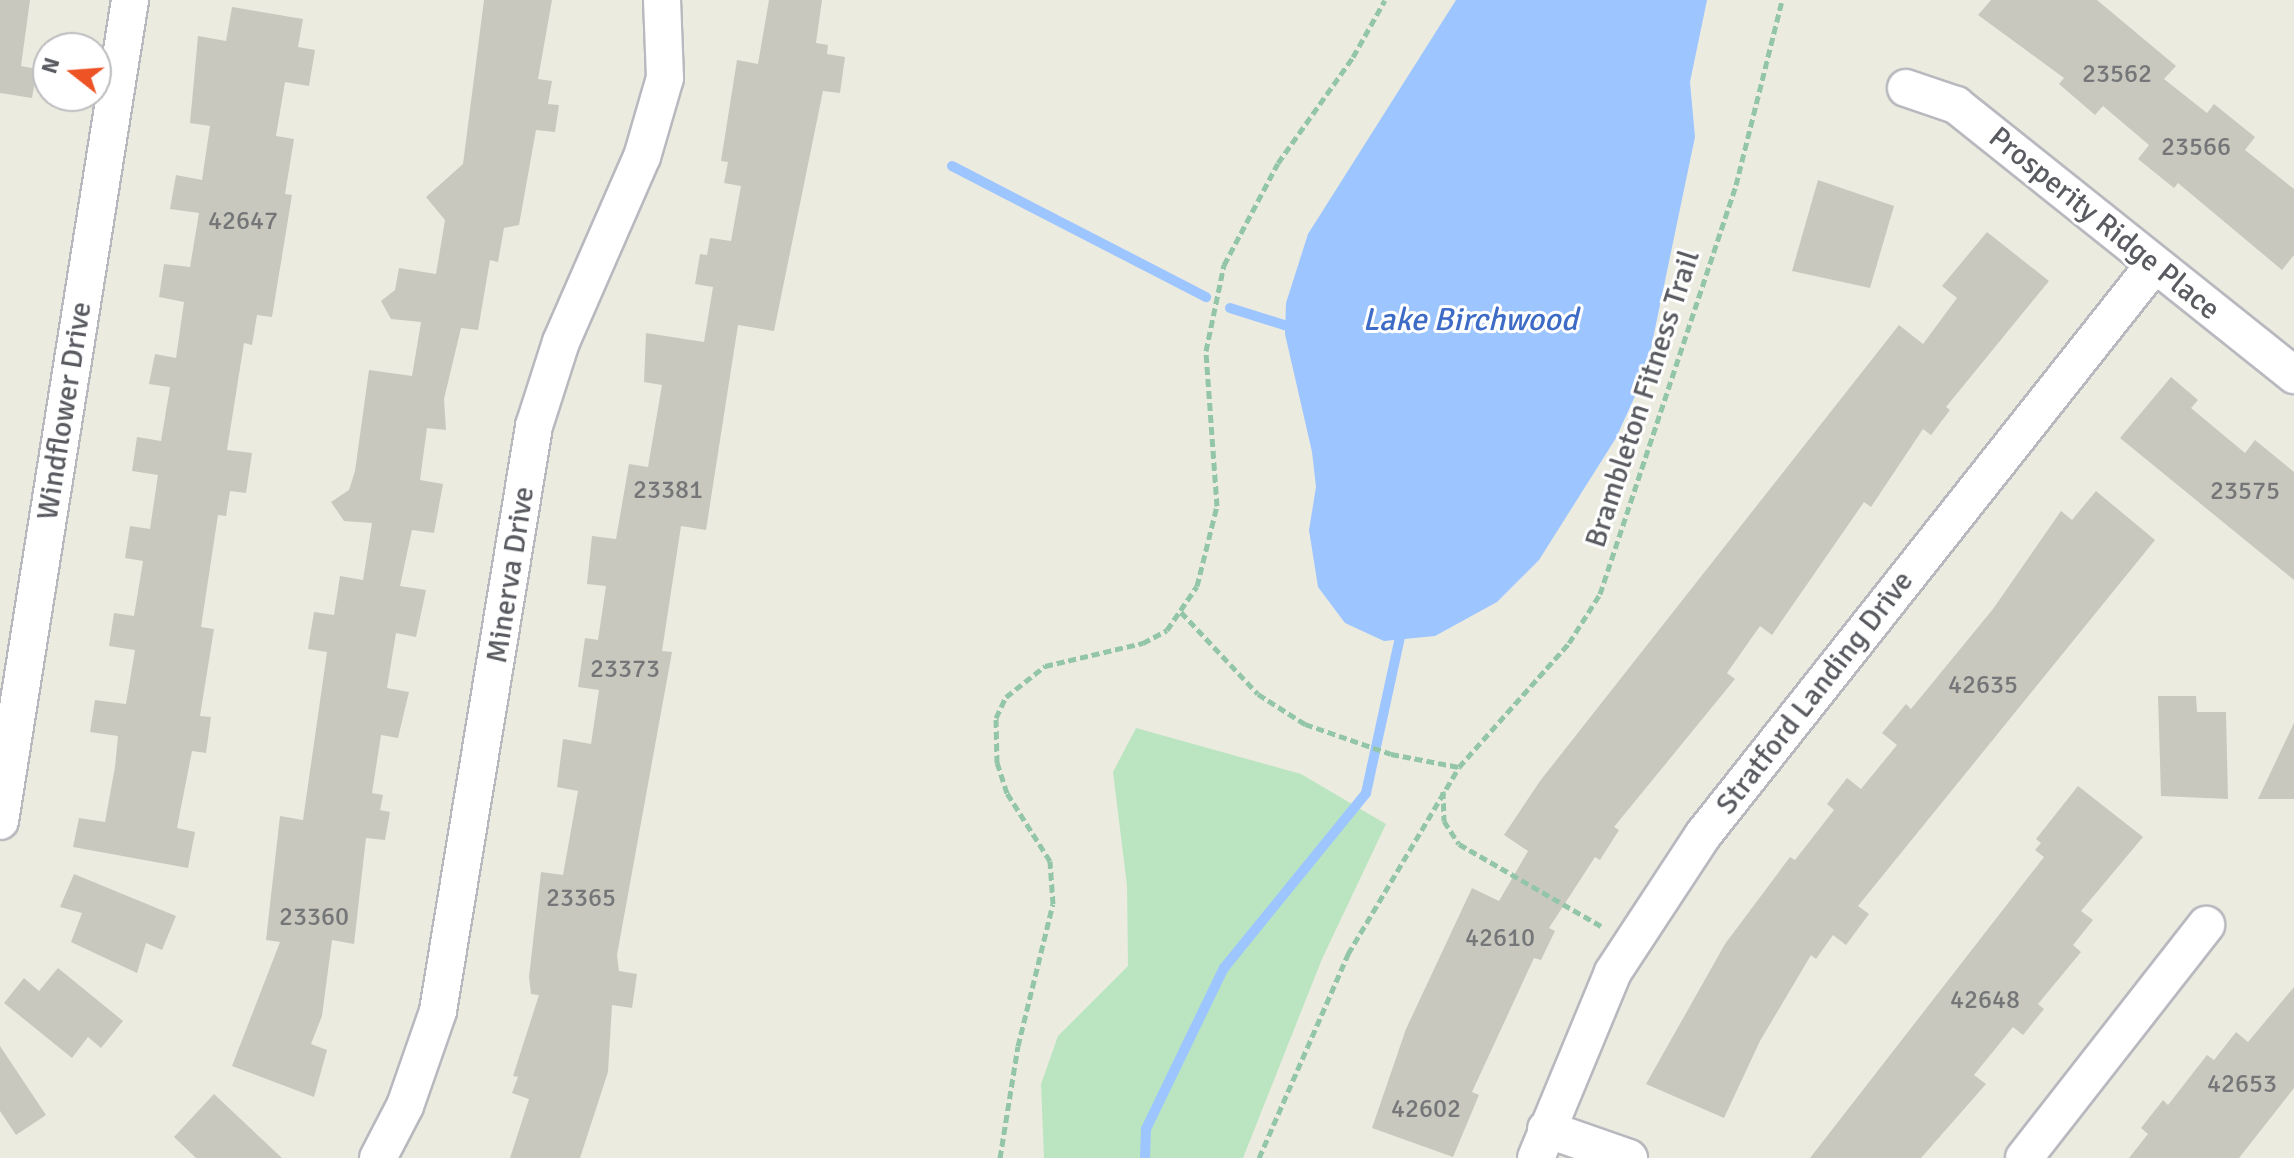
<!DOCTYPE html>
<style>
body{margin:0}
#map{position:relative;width:2294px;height:1158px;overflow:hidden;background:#ecebe0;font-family:Signika,sans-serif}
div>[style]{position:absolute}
.green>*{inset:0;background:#bbe5c1}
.water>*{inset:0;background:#9dc5ff}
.stream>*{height:10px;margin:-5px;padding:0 5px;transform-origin:5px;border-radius:5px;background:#9dc5ff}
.building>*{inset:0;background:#c9c8bf}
.path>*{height:5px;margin-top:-2.5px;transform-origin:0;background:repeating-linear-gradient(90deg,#93c6a9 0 8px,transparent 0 12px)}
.roads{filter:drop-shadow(2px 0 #b8b9bf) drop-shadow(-2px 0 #b8b9bf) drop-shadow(0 2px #b8b9bf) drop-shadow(0 -2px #b8b9bf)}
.minor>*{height:36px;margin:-18px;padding:0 18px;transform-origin:18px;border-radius:18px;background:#fff}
span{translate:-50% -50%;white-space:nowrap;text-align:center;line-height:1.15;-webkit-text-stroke:6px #fff;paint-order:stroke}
.number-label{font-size:26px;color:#757678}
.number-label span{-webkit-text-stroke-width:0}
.street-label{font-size:30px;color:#595b61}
.water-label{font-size:32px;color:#3d6bc5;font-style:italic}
.north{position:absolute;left:32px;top:32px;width:80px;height:80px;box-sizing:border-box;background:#fff;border:2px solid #bdbdc0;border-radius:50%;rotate:287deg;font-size:22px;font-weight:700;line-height:32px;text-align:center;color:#595b61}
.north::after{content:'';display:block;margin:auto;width:28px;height:36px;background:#ed5325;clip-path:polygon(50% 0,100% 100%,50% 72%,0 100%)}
</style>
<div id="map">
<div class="green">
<i style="clip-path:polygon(1136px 728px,1301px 774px,1386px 824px,1322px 959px,1243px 1158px,1044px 1158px,1041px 1084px,1058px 1036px,1128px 966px,1127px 886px,1113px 772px)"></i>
</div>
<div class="water">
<i style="clip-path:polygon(1456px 0,1707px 0,1690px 82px,1695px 137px,1646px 372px,1616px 438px,1539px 560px,1497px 602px,1435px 636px,1384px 641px,1345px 623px,1318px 587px,1309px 530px,1316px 487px,1312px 452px,1285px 334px,1286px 303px,1308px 234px)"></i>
</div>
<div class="stream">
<i style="left:952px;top:166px;width:286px;rotate:27.3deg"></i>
<i style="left:1230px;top:308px;width:70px;rotate:17.4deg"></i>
<i style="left:1145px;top:1158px;width:29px;rotate:-88deg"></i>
<i style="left:1146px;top:1129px;width:179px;rotate:-64.2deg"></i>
<i style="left:1224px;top:968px;width:225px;rotate:-50.9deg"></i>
<i style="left:1366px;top:793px;width:165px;rotate:-77.7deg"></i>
</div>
<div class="building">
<i style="clip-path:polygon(0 0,30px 0,21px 66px,37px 69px,32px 98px,0 93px)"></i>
<i style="clip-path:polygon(484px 0,552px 0,538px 79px,552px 81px,548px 104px,559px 105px,555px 132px,536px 130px,519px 225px,504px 228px,498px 262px,490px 260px,478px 330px,461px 328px,444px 399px,446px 430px,427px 428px,420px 480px,443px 484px,434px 533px,412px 530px,400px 586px,426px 590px,416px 637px,396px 633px,387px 688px,409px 692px,398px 738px,381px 735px,372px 793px,383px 795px,380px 810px,390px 812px,385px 840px,366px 838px,354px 944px,332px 940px,322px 1016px,311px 1044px,327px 1050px,314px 1097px,232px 1066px,280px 942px,266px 940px,280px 816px,303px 820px,327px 652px,308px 649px,314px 612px,334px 615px,340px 576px,363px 580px,372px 523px,344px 521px,331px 502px,349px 490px,355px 471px,369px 370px,412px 376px,421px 322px,391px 319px,381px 301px,395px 290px,399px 268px,436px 274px,445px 220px,426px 197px,463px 164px)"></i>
<i style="clip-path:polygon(769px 0,822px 0,816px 43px,828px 45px,827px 54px,845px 57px,840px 93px,823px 91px,774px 331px,738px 325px,706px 530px,681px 526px,662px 651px,672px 652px,617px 955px,619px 971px,637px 974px,632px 1008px,612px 1005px,608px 1072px,580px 1158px,510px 1158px,529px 1099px,512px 1093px,518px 1077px,513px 1076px,539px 995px,531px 994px,529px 977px,541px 872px,563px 875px,578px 791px,557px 787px,563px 739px,591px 744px,599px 690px,578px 687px,585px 638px,598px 640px,606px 586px,587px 584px,592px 536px,616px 539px,629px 464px,648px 467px,662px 385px,644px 382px,646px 333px,704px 342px,713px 287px,695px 284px,700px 254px,707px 255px,710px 238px,731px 241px,741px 186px,724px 183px,728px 162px,721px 161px,737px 60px,758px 64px)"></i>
<i style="clip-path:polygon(1991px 0,2097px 0,2176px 66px,2164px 79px,2207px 113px,2214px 104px,2255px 137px,2245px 150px,2294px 189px,2294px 255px,2282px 270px,2178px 183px,2174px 188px,2138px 159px,2149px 145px,2103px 106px,2095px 115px,2059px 84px,2064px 78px,1978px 15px)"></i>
<i style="clip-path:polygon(232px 7px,303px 19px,298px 47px,315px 50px,309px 86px,285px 82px,276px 136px,294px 139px,285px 194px,292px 195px,272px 317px,257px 315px,252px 345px,244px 343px,227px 450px,252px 453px,246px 493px,230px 491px,226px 516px,218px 515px,201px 627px,214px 629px,200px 716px,211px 717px,206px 753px,192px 751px,177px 828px,195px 832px,188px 868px,73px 847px,79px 818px,105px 822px,115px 767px,118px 736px,90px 732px,95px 700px,126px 704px,135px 650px,109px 646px,114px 613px,134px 616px,143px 561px,125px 558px,130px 526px,150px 529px,158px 475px,132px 471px,137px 437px,161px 441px,170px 387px,149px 384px,155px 354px,176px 358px,184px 302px,159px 297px,164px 264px,190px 267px,199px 213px,170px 209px,176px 175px,202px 180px,210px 126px,190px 123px,198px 36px,226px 41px)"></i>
<i style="clip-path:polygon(1818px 180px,1894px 206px,1870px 288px,1792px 271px)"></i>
<i style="clip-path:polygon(1987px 232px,2049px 281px,1946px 407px,1950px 410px,1931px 435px,1923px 429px,1871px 507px,1864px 502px,1772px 635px,1760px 626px,1727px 673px,1735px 679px,1614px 827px,1619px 830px,1600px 860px,1595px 857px,1549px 928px,1555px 931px,1541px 960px,1534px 958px,1472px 1092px,1479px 1095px,1453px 1157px,1372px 1128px,1406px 1029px,1472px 888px,1499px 901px,1528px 851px,1504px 835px,1540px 781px,1899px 325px,1923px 344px,1957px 298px,1942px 286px)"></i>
<i style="clip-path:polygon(2171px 377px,2198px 400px,2191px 408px,2245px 453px,2255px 440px,2294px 472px,2294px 580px,2120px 438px)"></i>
<i style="clip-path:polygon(2096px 491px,2155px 540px,1858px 906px,1869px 914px,1846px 945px,1833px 935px,1816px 959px,1811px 955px,1760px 1041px,1724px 1118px,1646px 1084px,1725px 944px,1790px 857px,1795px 860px,1834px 810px,1827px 804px,1847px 778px,1861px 789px,1897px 745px,1882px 733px,1906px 704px,1911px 709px,1993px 609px,2061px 511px,2072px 520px)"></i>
<i style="clip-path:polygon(2158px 696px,2196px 696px,2197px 712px,2226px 712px,2228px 799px,2161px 796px)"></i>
<i style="clip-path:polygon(2294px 723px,2294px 799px,2258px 799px)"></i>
<i style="clip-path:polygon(2078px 786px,2143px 837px,2081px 911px,2093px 920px,2073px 945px,2081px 952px,2038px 1004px,2044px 1009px,2023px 1035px,2013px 1027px,1974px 1075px,1986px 1084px,1921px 1158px,1810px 1158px,2044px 857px,2035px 850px,2041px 843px,2036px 839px)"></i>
<i style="clip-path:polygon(74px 874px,176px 916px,162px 950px,146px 943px,137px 973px,71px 942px,82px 913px,60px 907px)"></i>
<i style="clip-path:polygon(58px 968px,123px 1021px,101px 1048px,88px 1037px,72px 1058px,4px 1003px,24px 978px,39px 991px)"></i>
<i style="clip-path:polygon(2294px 987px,2294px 1088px,2239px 1158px,2129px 1158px,2148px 1134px,2141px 1128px,2163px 1100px,2168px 1105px,2207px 1055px,2214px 1060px,2236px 1032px,2248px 1042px)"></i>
<i style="clip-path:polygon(0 1046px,46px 1115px,16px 1135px,0 1111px)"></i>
<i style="clip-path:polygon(214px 1094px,282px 1158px,196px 1158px,174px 1137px)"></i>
</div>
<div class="path">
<i style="left:1181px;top:612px;width:112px;rotate:46.8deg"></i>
<i style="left:1258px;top:694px;width:56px;rotate:32.6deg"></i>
<i style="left:1305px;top:724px;width:91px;rotate:19.2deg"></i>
<i style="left:1391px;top:754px;width:69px;rotate:10.8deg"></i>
<i style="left:1459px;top:767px;width:166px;rotate:-48.4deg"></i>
<i style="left:1569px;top:643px;width:58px;rotate:-57.7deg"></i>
<i style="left:1600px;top:594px;width:431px;rotate:-71.6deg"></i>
<i style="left:1736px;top:185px;width:191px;rotate:-76deg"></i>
<i style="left:1443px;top:791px;width:30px;rotate:88deg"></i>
<i style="left:1444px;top:821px;width:27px;rotate:57deg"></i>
<i style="left:1459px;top:844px;width:164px;rotate:30deg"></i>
<i style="left:1000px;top:1158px;width:113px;rotate:-80.9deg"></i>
<i style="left:1018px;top:1046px;width:146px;rotate:-76.2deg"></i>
<i style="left:1053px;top:904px;width:43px;rotate:-94deg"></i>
<i style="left:1050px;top:861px;width:80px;rotate:-122.3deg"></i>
<i style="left:1007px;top:793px;width:32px;rotate:-108deg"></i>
<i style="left:997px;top:763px;width:45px;rotate:-91.3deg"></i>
<i style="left:996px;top:718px;width:23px;rotate:-65deg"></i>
<i style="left:1006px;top:697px;width:50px;rotate:-38.5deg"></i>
<i style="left:1045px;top:666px;width:101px;rotate:-13.2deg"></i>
<i style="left:1143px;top:643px;width:27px;rotate:-28deg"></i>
<i style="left:1167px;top:630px;width:53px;rotate:-55.7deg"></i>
<i style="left:1197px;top:586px;width:82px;rotate:-76deg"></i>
<i style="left:1217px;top:506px;width:155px;rotate:-94.1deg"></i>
<i style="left:1206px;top:351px;width:88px;rotate:-78.2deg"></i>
<i style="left:1224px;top:265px;width:115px;rotate:-62.1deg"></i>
<i style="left:1278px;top:163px;width:130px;rotate:-54.7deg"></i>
<i style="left:1353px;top:57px;width:65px;rotate:-60.7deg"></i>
<i style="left:1259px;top:1158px;width:223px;rotate:-66.4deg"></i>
<i style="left:1348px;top:954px;width:217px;rotate:-59.3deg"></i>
</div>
<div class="roads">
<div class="minor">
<i style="left:1906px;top:88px;width:53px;rotate:18.8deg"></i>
<i style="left:1956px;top:105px;width:433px;rotate:38.6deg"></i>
<i style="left:0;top:821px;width:831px;rotate:-81deg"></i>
<i style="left:1546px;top:1129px;width:88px;rotate:19.3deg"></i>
<i style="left:378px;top:1158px;width:59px;rotate:-62.6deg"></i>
<i style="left:405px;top:1106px;width:101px;rotate:-70.8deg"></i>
<i style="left:438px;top:1011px;width:593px;rotate:-80.68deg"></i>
<i style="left:534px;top:426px;width:88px;rotate:-72.2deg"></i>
<i style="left:561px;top:342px;width:202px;rotate:-66.4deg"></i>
<i style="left:642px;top:157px;width:82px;rotate:-73.8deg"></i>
<i style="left:665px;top:78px;width:78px;rotate:-92.2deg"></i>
<i style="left:1536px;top:1158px;width:201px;rotate:-67.5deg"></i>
<i style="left:1613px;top:972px;width:164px;rotate:-56.7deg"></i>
<i style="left:1703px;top:835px;width:727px;rotate:-51.65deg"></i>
<i style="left:2024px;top:1158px;width:296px;rotate:-52deg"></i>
</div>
</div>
<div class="number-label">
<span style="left:2117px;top:75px">23562</span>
<span style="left:2196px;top:148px">23566</span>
<span style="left:243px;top:222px">42647</span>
<span style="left:668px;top:491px">23381</span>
<span style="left:2245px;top:492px">23575</span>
<span style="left:625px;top:670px">23373</span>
<span style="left:1983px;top:686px">42635</span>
<span style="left:581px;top:899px">23365</span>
<span style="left:314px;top:918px">23360</span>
<span style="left:1500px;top:939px">42610</span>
<span style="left:1985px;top:1001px">42648</span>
<span style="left:2242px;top:1085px">42653</span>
<span style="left:1426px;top:1110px">42602</span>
</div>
<div class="street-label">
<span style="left:2104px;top:224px;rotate:39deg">Prosperity Ridge Place</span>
<span style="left:1643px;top:399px;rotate:-72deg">Brambleton Fitness Trail</span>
<span style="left:65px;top:411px;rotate:-81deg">Windflower Drive</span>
<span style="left:511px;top:575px;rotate:-81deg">Minerva Drive</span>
<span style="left:1815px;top:693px;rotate:-52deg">Stratford Landing Drive</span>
</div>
<div class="water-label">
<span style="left:1470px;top:320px">Lake Birchwood</span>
</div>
<div class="north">N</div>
</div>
